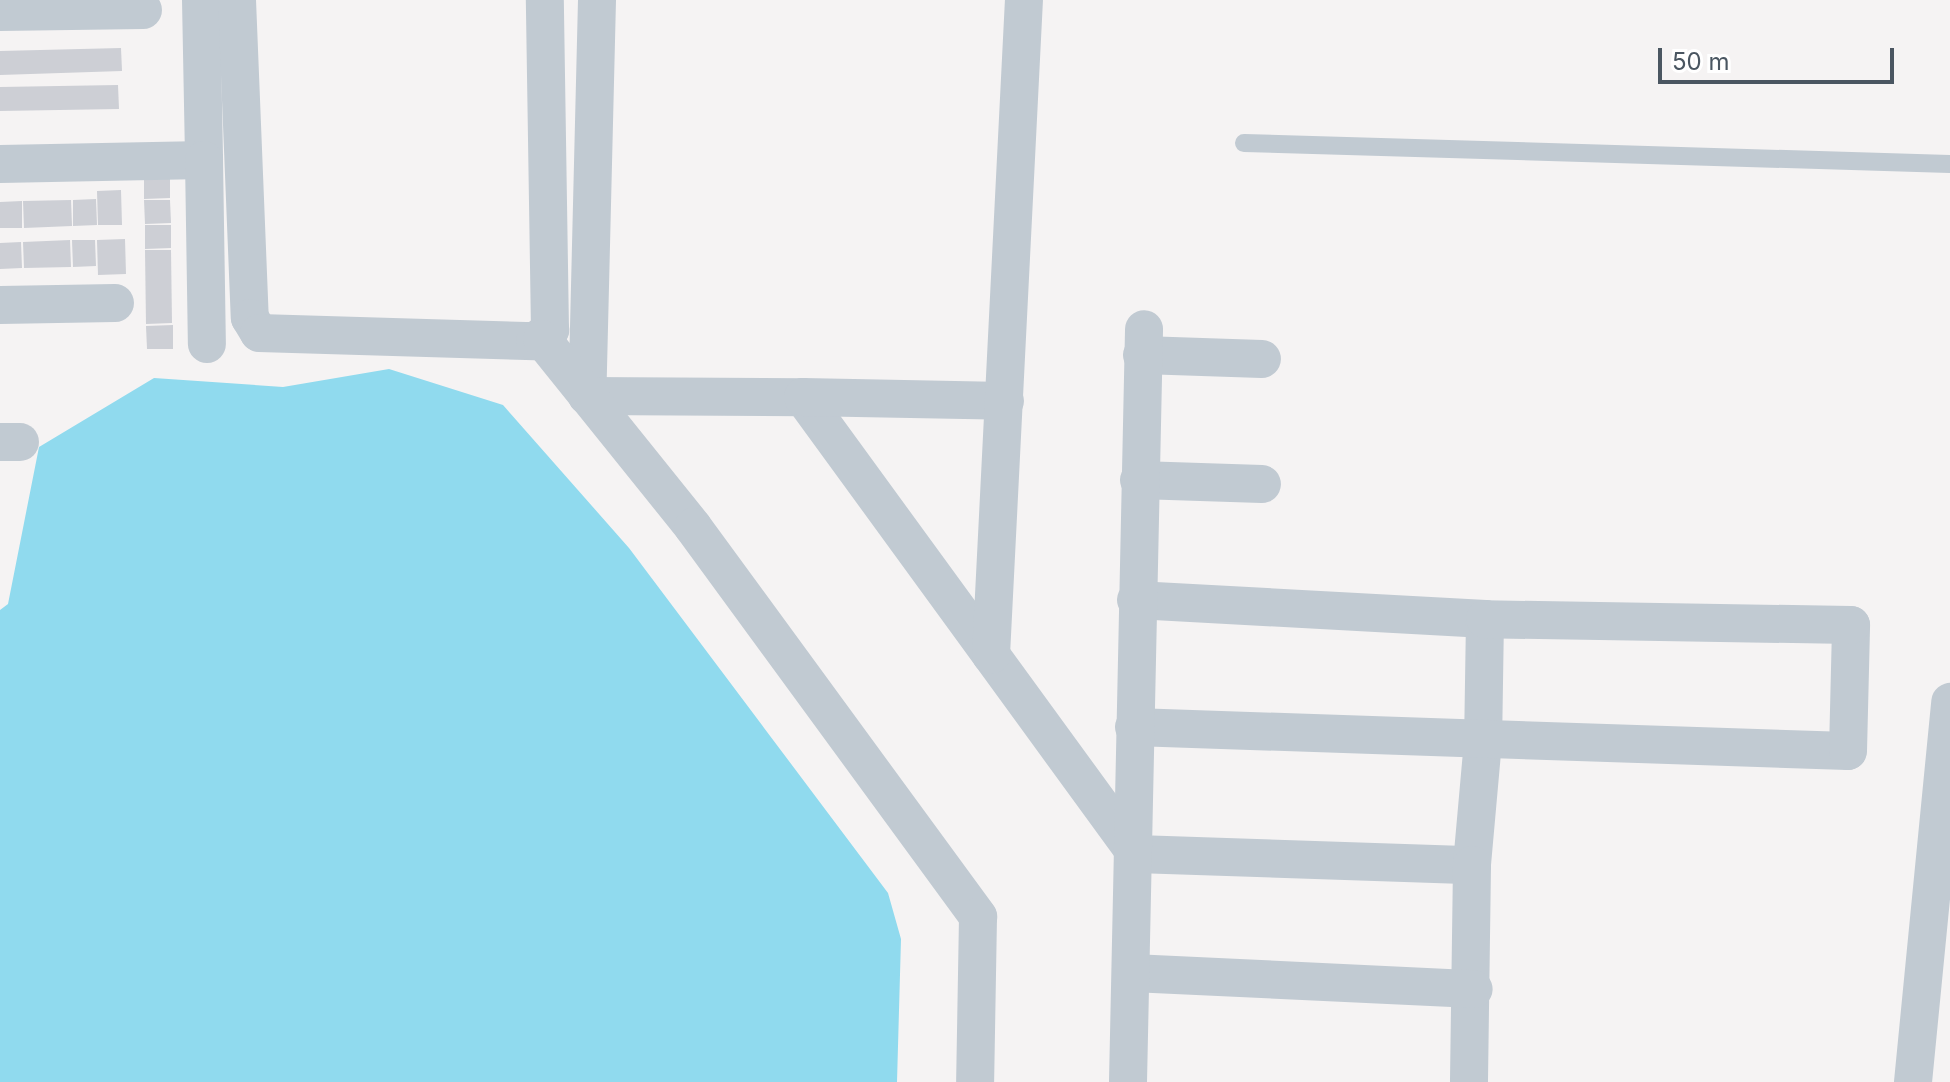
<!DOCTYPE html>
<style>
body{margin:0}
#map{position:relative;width:1950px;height:1082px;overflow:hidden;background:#f5f3f3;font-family:Inter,sans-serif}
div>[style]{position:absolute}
.water>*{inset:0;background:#90daee}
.building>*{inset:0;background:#cdcfd5}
.service>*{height:18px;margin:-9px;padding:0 9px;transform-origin:9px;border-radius:9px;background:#c1cad2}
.minor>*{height:38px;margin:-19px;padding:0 19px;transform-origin:19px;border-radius:19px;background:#c1cad2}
span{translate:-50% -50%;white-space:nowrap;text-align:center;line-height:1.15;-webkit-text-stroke:6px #fff;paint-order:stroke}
.scale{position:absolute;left:1658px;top:48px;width:236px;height:36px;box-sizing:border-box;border:4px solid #4a5661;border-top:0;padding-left:10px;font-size:24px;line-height:28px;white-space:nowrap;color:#4a5661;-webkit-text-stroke:6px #fff;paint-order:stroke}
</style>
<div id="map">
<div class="water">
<i style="clip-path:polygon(389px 369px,503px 405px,629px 548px,888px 893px,901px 939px,897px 1082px,0 1082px,0 610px,8px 604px,39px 447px,154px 378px,283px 387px)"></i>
</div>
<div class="building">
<i style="clip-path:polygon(121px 48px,122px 71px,0 75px,0 51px)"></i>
<i style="clip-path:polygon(118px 85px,119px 109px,0 111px,0 87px)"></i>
<i style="clip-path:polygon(144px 175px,170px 175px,170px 198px,144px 199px)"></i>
<i style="clip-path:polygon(121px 190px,122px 225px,98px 225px,97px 191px)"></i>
<i style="clip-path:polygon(96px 199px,97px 225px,73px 226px,73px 200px)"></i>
<i style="clip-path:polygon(71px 200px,72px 226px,24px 228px,23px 201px)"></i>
<i style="clip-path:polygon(144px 200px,170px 200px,171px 223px,145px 224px)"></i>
<i style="clip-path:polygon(22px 201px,22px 228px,0 228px,0 202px)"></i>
<i style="clip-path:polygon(145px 225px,171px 225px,171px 248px,145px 249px)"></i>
<i style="clip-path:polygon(125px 239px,126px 274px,98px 275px,97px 240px)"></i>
<i style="clip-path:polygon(70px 240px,71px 267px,24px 268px,23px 242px)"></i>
<i style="clip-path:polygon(72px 240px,95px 240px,96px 266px,73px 267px)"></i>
<i style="clip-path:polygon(21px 242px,22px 268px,0 269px,0 243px)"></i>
<i style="clip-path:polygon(145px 250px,171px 250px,172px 323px,146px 324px)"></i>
<i style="clip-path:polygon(173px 325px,173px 349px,147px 349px,146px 326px)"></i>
</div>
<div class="service">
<i style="left:1244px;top:143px;width:706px;rotate:1.7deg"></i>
</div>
<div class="minor">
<i style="left:201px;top:0;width:160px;rotate:88.9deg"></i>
<i style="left:237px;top:0;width:318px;rotate:87.7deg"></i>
<i style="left:250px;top:318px;width:17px;rotate:59deg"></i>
<i style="left:259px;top:333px;width:276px;rotate:1.7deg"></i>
<i style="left:535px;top:341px;width:19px;rotate:-36deg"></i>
<i style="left:550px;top:330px;width:330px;rotate:-90.9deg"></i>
<i style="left:597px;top:0;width:396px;rotate:91.4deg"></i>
<i style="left:587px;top:396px;width:216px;rotate:0.3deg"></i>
<i style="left:803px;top:397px;width:565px;rotate:53.92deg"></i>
<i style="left:1136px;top:854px;width:336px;rotate:1.9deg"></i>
<i style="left:0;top:12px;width:143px;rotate:-0.8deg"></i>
<i style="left:0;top:164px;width:204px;rotate:-1.1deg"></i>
<i style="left:204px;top:160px;width:184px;rotate:89.1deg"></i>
<i style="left:0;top:305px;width:115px;rotate:-1deg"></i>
<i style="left:542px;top:339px;width:241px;rotate:51.2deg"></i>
<i style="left:693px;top:527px;width:483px;rotate:53.8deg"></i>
<i style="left:978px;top:917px;width:165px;rotate:91deg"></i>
<i style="left:1142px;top:355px;width:120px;rotate:1.9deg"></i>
<i style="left:803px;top:397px;width:202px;rotate:1.1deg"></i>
<i style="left:0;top:442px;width:20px"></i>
<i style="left:1139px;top:480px;width:123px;rotate:1.9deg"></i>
<i style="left:1136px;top:600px;width:350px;rotate:3.1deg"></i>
<i style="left:1485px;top:619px;width:122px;rotate:90.9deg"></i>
<i style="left:1483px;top:741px;width:124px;rotate:95.1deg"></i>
<i style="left:1472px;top:865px;width:217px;rotate:90.8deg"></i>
<i style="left:991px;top:655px;width:656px;rotate:-87.12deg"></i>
<i style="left:1134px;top:727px;width:714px;rotate:1.93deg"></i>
<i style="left:1848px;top:751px;width:126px;rotate:-88.6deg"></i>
<i style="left:1851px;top:625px;width:366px;rotate:-179.1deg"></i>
<i style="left:1132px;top:973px;width:342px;rotate:2.7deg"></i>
<i style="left:1128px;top:1082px;width:753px;rotate:-88.78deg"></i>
<i style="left:1913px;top:1082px;width:382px;rotate:-84.4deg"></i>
</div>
<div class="scale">50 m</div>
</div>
